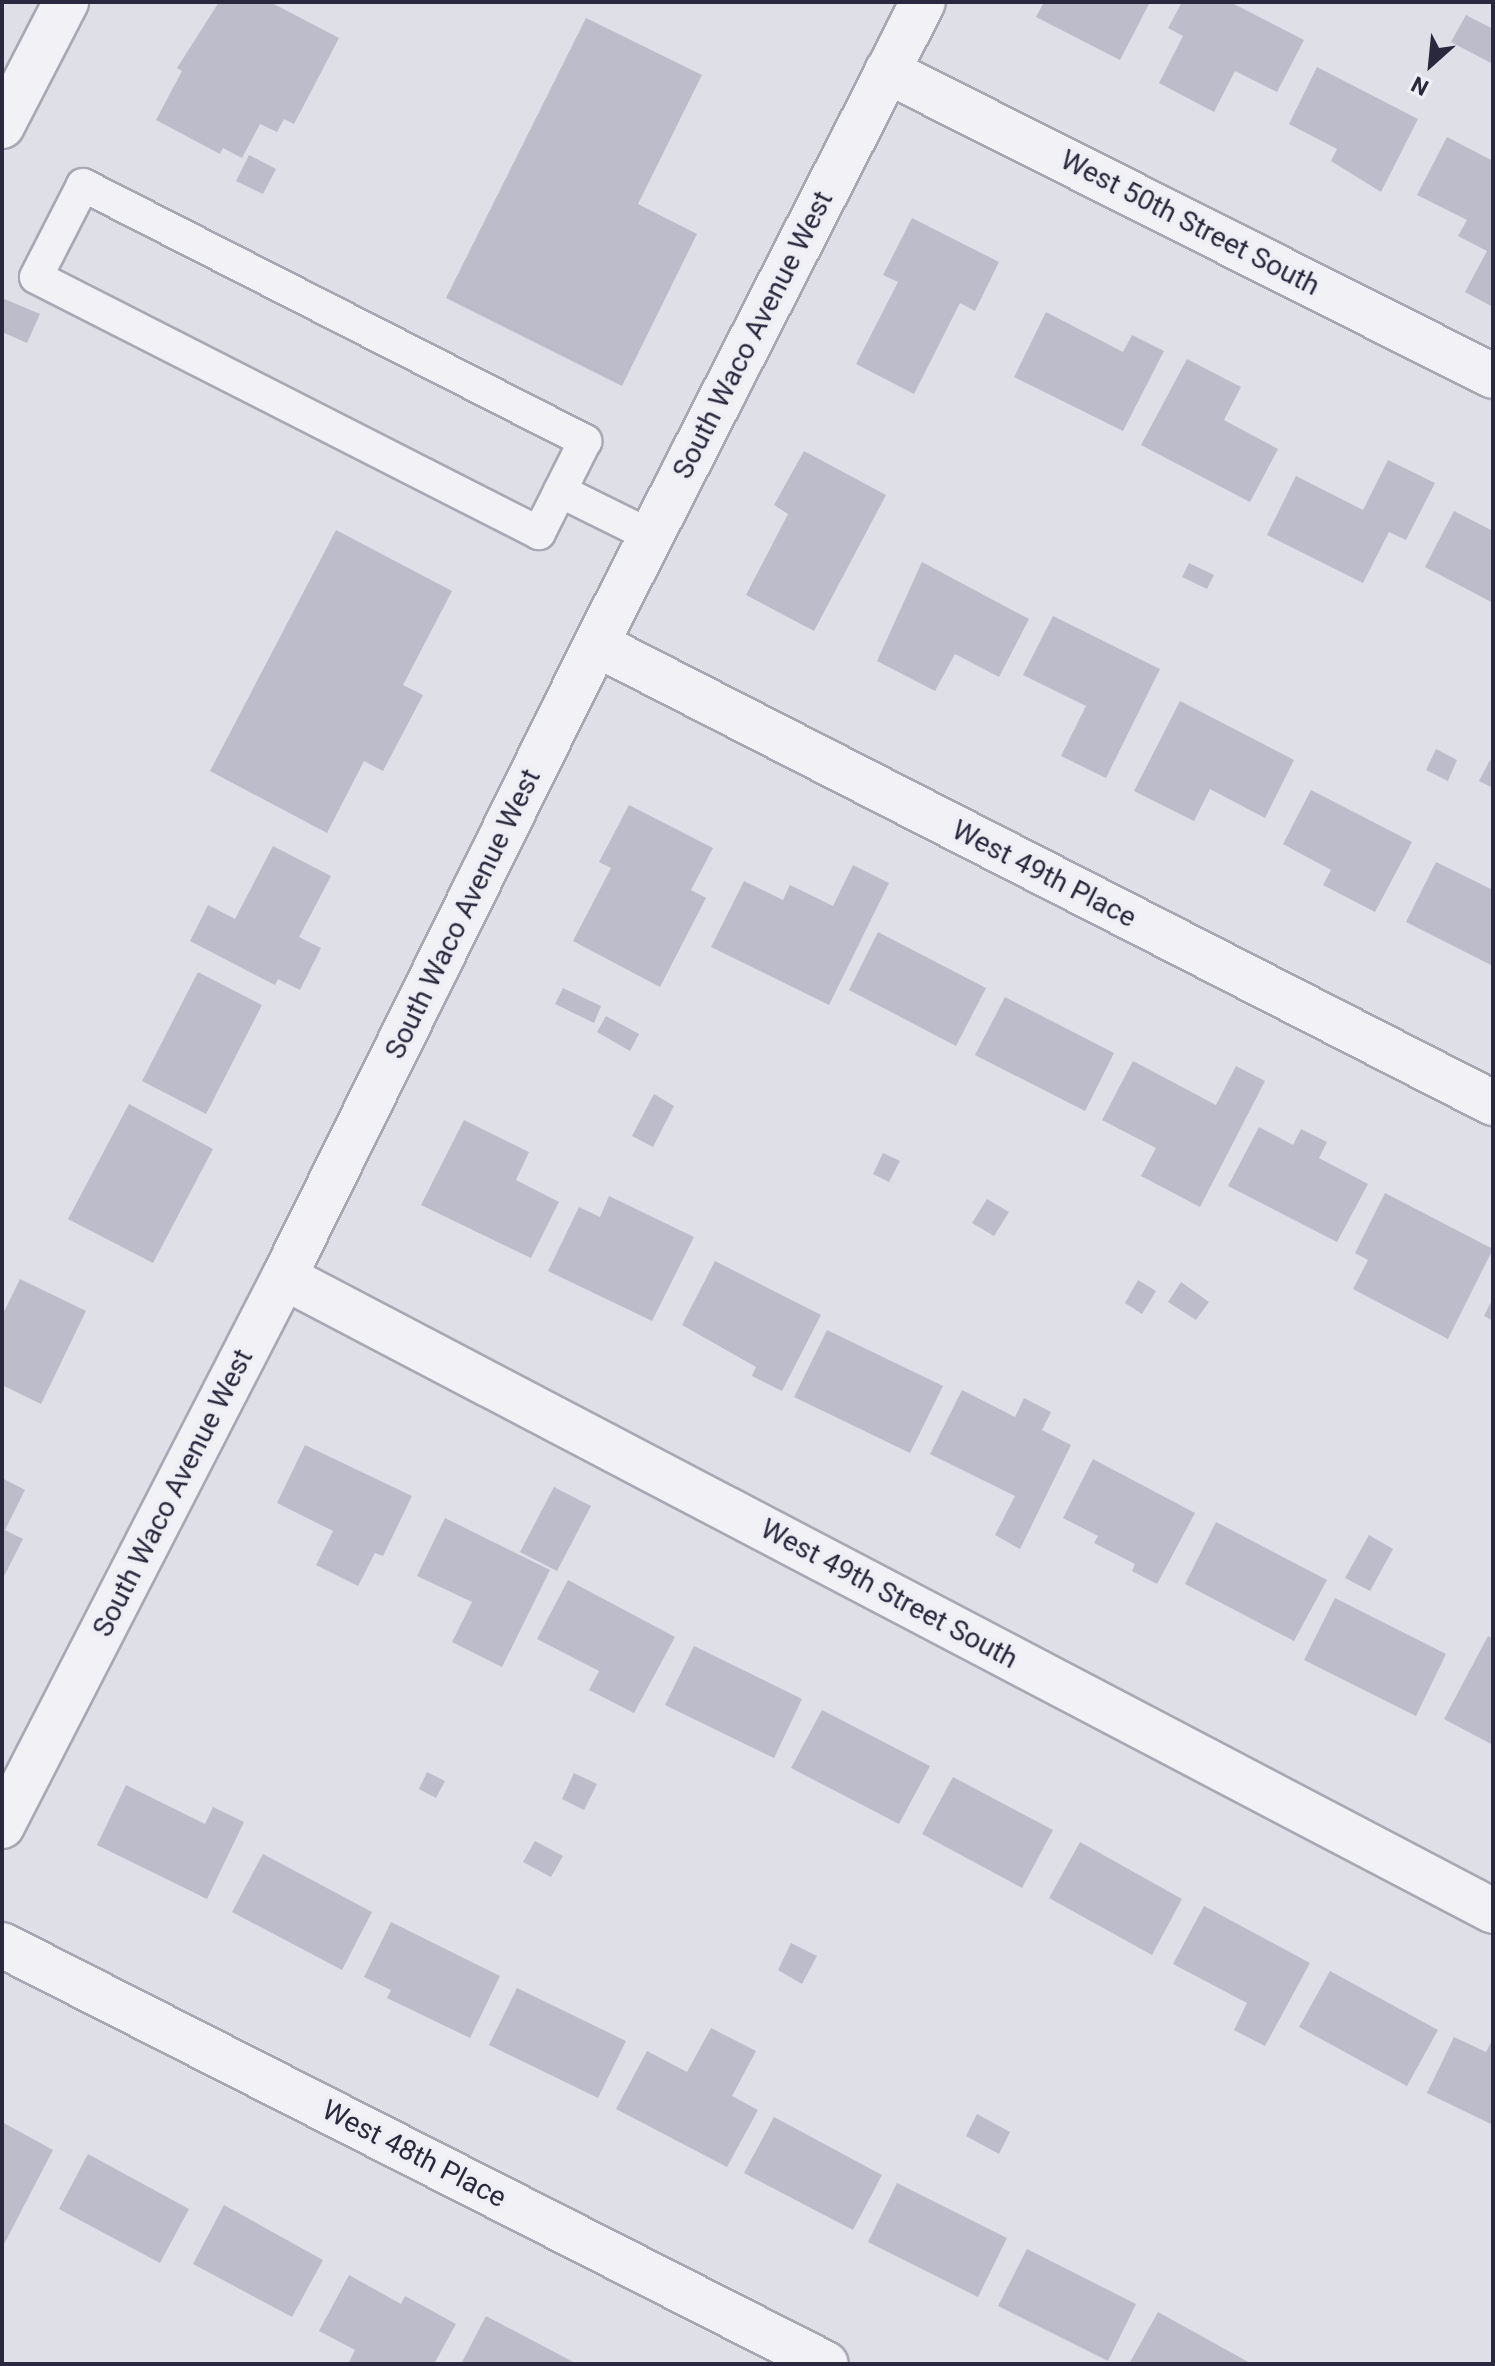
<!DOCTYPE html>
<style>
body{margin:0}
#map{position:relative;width:1495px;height:2366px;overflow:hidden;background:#dfdfe8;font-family:Roboto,sans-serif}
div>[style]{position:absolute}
.building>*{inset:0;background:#bdbcca}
.roads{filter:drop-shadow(2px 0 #a8a8b5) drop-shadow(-2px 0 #a8a8b5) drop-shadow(0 2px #a8a8b5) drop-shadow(0 -2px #a8a8b5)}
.service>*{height:32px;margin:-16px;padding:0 16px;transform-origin:16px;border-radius:16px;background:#f2f1f6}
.minor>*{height:44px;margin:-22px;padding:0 22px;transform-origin:22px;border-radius:22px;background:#f2f1f6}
span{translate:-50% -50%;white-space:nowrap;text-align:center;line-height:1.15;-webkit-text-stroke:7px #eeeef5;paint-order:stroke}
.street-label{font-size:28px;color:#29283e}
.frame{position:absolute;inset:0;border:4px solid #29283e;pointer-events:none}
.north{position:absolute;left:1391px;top:24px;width:80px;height:80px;-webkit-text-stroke:6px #eeeef5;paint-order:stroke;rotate:207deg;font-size:22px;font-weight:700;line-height:32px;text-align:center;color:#29283e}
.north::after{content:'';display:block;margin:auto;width:28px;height:36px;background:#29283e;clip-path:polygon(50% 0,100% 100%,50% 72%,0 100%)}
</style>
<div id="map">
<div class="building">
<i style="clip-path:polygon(219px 2px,270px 2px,339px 38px,294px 124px,284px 119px,277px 132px,260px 124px,242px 158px,223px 148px,220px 154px,156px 120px,182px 71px,177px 68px)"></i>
<i style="clip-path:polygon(1044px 2px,1150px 2px,1120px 60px,1036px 17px)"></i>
<i style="clip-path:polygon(1182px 2px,1230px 2px,1304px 40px,1277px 92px,1235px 71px,1214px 112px,1159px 83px,1183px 36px,1168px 28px)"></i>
<i style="clip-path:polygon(1466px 15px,1493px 29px,1493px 64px,1451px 42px)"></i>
<i style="clip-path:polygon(586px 18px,702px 75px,638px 204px,697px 234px,622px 386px,446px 298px)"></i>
<i style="clip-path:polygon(1317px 67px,1418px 119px,1381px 192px,1331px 161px,1337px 149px,1289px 124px)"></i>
<i style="clip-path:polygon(1447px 137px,1493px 161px,1493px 307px,1465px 292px,1487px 251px,1458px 236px,1467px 220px,1417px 195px)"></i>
<i style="clip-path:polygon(249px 155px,276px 169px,263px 194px,236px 181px)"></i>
<i style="clip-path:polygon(912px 218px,999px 262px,975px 311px,960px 303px,914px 394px,856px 364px,898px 282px,883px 275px)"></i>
<i style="clip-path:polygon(2px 298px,40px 314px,27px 343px,2px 332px)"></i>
<i style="clip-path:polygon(1046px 312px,1123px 352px,1132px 335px,1164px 351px,1123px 431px,1014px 377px)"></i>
<i style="clip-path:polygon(1187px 359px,1241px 387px,1224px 420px,1278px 449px,1250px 502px,1141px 445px)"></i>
<i style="clip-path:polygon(804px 451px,886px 495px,814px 631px,746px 595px,788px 514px,774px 505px)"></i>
<i style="clip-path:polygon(1388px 460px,1435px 483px,1406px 540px,1389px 532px,1363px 583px,1267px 535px,1296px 476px,1363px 510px)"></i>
<i style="clip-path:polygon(1454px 511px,1493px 531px,1493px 603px,1425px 567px)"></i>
<i style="clip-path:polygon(336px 530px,452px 591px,403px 685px,423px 695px,383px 771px,364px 761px,327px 833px,210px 771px)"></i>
<i style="clip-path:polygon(922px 562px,1029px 619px,999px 677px,955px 654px,935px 691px,877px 661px)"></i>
<i style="clip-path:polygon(1189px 563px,1214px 575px,1207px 589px,1182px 577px)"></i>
<i style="clip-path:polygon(1053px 616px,1160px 669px,1106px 778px,1061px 756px,1086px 706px,1023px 675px)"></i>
<i style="clip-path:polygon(1180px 701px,1294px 760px,1265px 818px,1210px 789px,1194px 821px,1134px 791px)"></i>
<i style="clip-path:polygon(1436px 749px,1457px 760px,1448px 781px,1426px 770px)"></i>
<i style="clip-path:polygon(1490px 760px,1493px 762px,1493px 788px,1479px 781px)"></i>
<i style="clip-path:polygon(1311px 790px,1412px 842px,1375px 912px,1323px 885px,1331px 870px,1283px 844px)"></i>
<i style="clip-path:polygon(629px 805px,713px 848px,691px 890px,706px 898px,660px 987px,573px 941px,611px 868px,599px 862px)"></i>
<i style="clip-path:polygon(273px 846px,331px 876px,299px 937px,321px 948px,300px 990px,278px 979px,275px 985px,190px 941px,208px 905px,235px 919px)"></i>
<i style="clip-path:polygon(1436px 862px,1493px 890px,1493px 966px,1406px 922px)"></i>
<i style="clip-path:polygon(853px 865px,889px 883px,829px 1005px,711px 947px,744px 881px,783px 900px,790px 885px,833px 906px)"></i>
<i style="clip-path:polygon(878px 932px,986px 988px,956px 1046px,849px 990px)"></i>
<i style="clip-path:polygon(198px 972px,262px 1005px,206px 1114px,142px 1081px)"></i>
<i style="clip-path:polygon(563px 988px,601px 1006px,594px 1023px,555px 1004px)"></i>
<i style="clip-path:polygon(1005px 997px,1114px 1053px,1085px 1111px,975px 1055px)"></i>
<i style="clip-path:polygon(606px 1016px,639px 1034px,630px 1051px,597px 1032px)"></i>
<i style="clip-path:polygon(1133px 1061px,1216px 1105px,1236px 1066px,1265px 1081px,1200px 1207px,1141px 1176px,1156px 1148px,1102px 1120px)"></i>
<i style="clip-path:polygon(654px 1094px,674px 1106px,653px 1147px,632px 1136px)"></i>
<i style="clip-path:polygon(129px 1104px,213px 1149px,153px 1263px,68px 1219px)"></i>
<i style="clip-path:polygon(464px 1120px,529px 1152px,516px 1180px,559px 1202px,531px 1258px,421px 1205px)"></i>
<i style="clip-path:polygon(1259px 1127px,1293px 1145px,1301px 1129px,1327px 1142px,1319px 1158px,1368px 1184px,1337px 1242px,1228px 1186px)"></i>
<i style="clip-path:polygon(883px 1153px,900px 1161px,889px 1182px,873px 1174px)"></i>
<i style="clip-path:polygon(1385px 1193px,1493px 1249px,1448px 1339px,1353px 1289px,1368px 1260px,1355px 1253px)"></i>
<i style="clip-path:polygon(609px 1196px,694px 1237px,652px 1321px,548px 1271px,579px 1207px,600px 1217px)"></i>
<i style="clip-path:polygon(987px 1199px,1009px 1212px,994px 1236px,972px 1223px)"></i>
<i style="clip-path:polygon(715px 1261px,821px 1315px,782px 1391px,752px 1376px,756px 1367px,682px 1325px)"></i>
<i style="clip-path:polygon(20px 1279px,86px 1311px,41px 1404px,2px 1385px,2px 1316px)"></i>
<i style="clip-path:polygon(1138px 1280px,1156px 1291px,1142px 1314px,1125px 1303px)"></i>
<i style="clip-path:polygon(1181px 1282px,1209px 1302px,1196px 1320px,1168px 1302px)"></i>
<i style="clip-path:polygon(1493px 1298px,1493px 1321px,1484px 1316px)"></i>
<i style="clip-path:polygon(827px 1330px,943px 1386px,910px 1453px,794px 1397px)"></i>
<i style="clip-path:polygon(962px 1390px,1015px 1417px,1024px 1398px,1051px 1412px,1042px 1430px,1071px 1445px,1020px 1549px,995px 1535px,1015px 1496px,930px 1454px)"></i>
<i style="clip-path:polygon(305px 1445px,412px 1496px,383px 1556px,375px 1553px,358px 1586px,316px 1565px,333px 1531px,277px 1503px)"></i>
<i style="clip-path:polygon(1093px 1459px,1195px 1513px,1157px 1584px,1132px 1571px,1135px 1564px,1094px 1543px,1098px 1536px,1063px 1518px)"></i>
<i style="clip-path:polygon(2px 1478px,25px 1490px,5px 1530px,23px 1539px,2px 1580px)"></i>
<i style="clip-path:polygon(554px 1487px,591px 1506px,557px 1571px,520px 1552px)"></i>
<i style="clip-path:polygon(445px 1518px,550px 1570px,502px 1667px,452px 1642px,472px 1602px,417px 1576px)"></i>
<i style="clip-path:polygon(1216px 1522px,1327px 1580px,1294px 1641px,1185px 1584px)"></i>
<i style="clip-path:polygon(1369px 1535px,1393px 1549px,1370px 1591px,1345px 1578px)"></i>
<i style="clip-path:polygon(568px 1580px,675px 1637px,634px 1713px,589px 1690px,599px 1671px,537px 1639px)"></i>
<i style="clip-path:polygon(1335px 1598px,1446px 1654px,1416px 1716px,1304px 1660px)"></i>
<i style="clip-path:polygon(1488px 1636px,1493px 1639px,1493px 1745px,1444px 1719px)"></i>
<i style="clip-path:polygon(694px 1646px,802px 1699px,774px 1758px,665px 1705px)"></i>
<i style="clip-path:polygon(822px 1710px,930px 1766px,899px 1824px,791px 1768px)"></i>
<i style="clip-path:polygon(427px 1772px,445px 1781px,436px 1798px,419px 1789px)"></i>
<i style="clip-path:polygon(574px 1773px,597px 1784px,584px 1810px,562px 1799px)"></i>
<i style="clip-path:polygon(953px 1777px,1053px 1830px,1022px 1888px,922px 1834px)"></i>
<i style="clip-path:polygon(126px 1785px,205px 1824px,213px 1807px,244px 1822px,207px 1899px,97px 1845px)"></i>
<i style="clip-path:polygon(535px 1841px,563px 1856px,551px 1877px,523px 1862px)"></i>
<i style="clip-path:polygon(1080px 1842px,1182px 1899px,1152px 1955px,1049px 1898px)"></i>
<i style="clip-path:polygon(263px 1854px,372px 1912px,342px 1970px,232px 1912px)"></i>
<i style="clip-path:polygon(1204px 1906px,1310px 1963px,1265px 2046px,1234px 2030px,1247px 2003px,1173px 1964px)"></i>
<i style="clip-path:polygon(391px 1922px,500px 1976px,470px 2038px,387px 1998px,391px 1990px,364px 1977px)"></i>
<i style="clip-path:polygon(791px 1943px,817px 1956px,802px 1984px,778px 1970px)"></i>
<i style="clip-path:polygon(1330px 1971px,1438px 2030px,1407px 2086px,1299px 2027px)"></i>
<i style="clip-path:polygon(517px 1988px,626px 2041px,598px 2098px,489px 2045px)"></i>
<i style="clip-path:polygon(711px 2028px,756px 2051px,732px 2096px,758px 2110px,727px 2167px,616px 2109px,647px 2051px,687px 2072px)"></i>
<i style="clip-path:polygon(1454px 2037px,1486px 2052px,1493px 2038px,1493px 2125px,1427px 2093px)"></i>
<i style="clip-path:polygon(977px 2114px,1010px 2132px,999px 2154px,966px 2136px)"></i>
<i style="clip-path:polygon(774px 2117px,882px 2175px,853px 2230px,744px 2173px)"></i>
<i style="clip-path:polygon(2px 2122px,53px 2150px,2px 2248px)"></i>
<i style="clip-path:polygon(88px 2154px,189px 2209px,160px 2263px,59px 2209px)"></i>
<i style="clip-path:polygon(897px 2183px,1007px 2238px,978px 2297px,868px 2242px)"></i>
<i style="clip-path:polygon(224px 2205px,323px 2260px,292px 2317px,193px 2264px)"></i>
<i style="clip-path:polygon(1027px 2249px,1136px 2304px,1108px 2361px,998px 2306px)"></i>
<i style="clip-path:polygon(349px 2275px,401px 2304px,405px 2296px,456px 2324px,434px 2364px,348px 2364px,355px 2350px,319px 2331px)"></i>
<i style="clip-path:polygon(1158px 2312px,1252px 2364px,1129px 2364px)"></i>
<i style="clip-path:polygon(486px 2316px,577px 2364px,461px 2364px)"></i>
</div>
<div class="roads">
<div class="service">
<i style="left:83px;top:185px;width:564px;rotate:27.02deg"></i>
<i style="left:585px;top:441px;width:103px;rotate:116.6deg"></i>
<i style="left:539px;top:533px;width:564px;rotate:-153.03deg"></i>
<i style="left:36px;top:277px;width:103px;rotate:-62.9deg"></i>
<i style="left:560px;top:491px;width:102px;rotate:26.3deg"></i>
</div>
<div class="minor">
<i style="left:887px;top:71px;width:678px;rotate:26.72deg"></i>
<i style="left:2px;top:126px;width:140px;rotate:-62.7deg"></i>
<i style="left:596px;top:644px;width:1008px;rotate:27.1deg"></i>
<i style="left:284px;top:1277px;width:1365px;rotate:27.67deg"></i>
<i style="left:2px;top:1826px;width:617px;rotate:-62.81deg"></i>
<i style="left:284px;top:1277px;width:706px;rotate:-63.76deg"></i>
<i style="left:596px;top:644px;width:720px;rotate:-63.01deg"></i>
<i style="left:2px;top:1945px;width:924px;rotate:26.95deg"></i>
</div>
</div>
<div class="street-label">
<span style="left:1190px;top:223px;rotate:27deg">West 50th Street South</span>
<span style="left:753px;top:335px;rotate:-63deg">South Waco Avenue West</span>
<span style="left:1044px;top:874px;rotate:27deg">West 49th Place</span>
<span style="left:463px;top:914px;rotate:-64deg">South Waco Avenue West</span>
<span style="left:173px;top:1493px;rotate:-63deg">South Waco Avenue West</span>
<span style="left:889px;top:1594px;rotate:28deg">West 49th Street South</span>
<span style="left:414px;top:2154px;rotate:27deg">West 48th Place</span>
</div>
<div class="frame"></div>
<div class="north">N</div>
</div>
